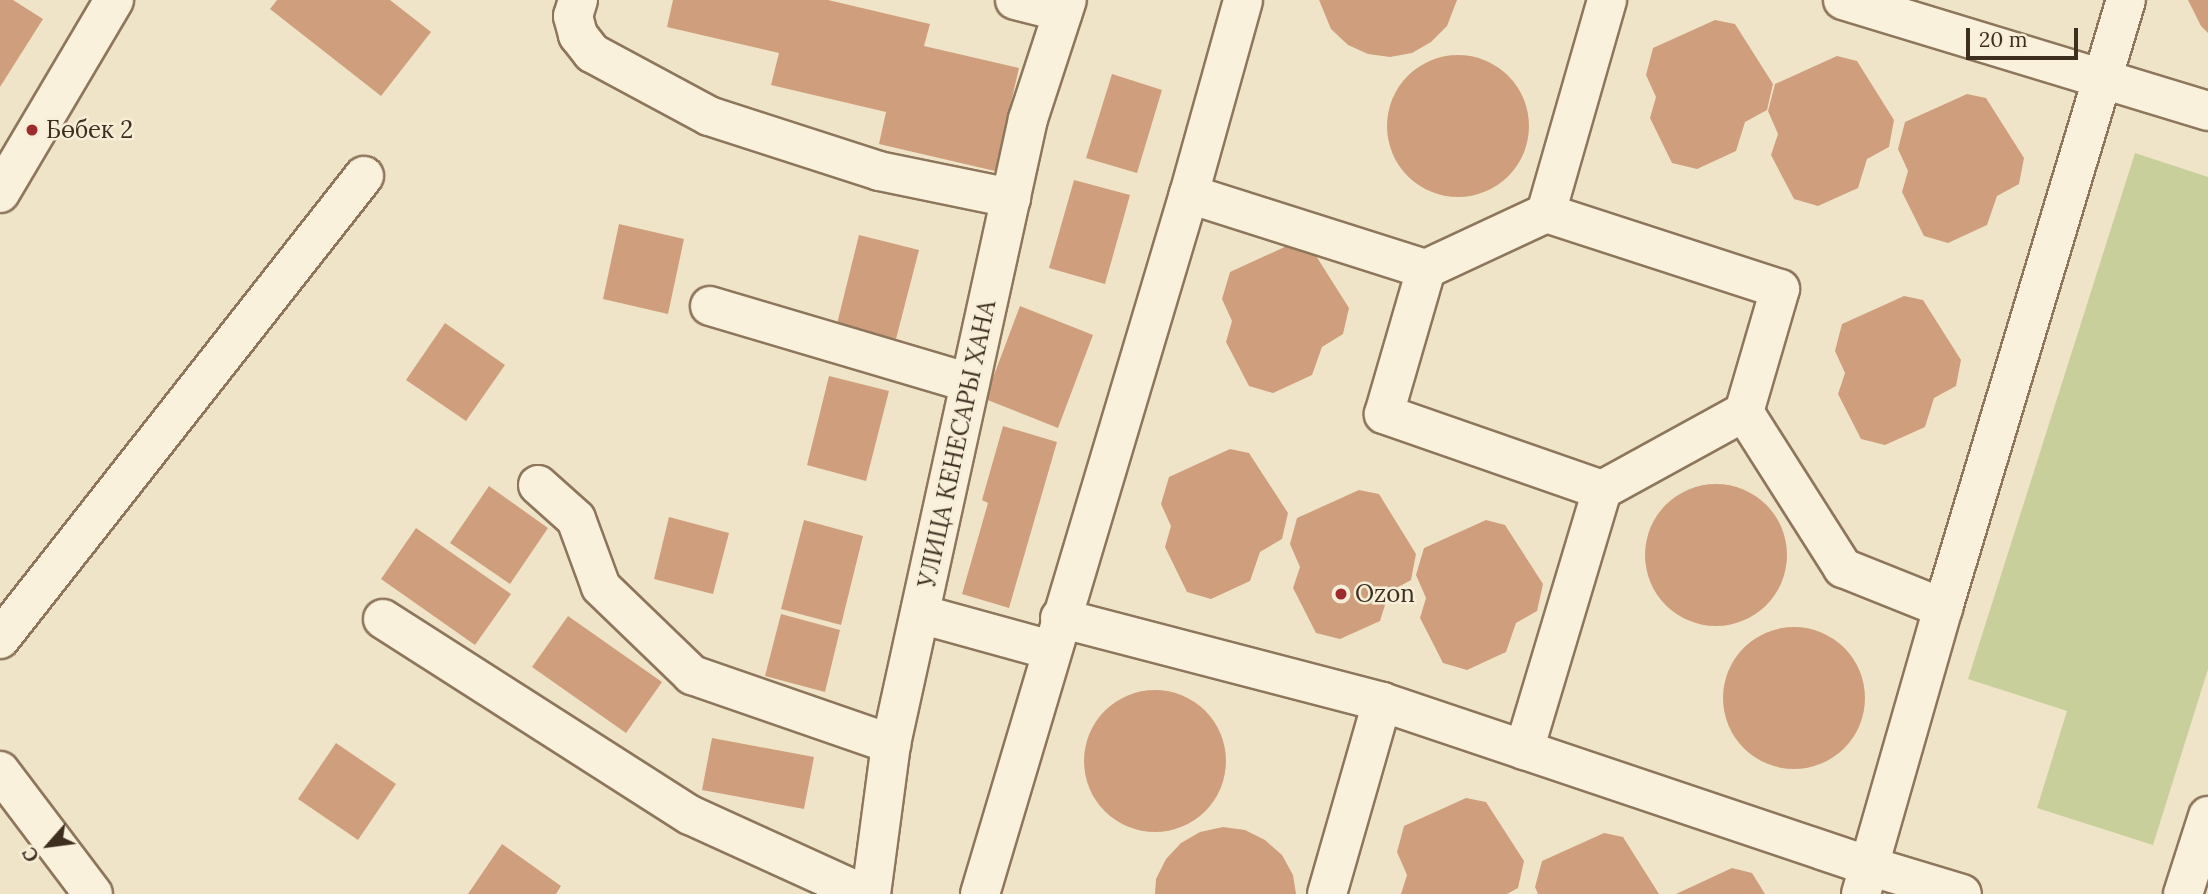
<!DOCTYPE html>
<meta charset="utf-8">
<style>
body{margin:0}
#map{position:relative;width:2208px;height:894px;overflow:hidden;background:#f0e4c8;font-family:Lora,serif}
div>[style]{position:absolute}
.green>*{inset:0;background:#c9cf9b}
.building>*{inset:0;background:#cf9f7d}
.round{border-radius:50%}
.roads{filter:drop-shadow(2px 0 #8d765c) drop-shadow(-2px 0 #8d765c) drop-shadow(0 2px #8d765c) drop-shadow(0 -2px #8d765c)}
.minor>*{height:38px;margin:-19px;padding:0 19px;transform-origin:19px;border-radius:19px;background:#faf1dc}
.dots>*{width:19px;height:19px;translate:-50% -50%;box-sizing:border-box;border:4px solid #f7eed8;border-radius:50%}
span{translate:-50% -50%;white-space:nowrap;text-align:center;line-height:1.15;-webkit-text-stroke:5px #f7eed8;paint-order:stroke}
.poi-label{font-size:24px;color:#3d2e20}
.left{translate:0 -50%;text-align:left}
.street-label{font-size:24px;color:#3d2e20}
.north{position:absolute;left:14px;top:810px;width:70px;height:70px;-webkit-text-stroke:5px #f7eed8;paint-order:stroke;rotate:242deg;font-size:19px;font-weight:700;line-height:28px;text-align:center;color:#3d2e20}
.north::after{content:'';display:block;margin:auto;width:24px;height:32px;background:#3d2e20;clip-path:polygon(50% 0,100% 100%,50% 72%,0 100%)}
.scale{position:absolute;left:1966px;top:28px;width:112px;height:32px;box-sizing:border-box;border:4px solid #3d2e20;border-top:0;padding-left:9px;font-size:21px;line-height:24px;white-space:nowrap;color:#3d2e20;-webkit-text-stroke:5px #f7eed8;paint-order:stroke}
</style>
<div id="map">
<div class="green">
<i style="clip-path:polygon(2135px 153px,2208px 177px,2208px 669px,2153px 845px,2037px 808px,2067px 711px,1968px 679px)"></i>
</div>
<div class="building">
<i style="clip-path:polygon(0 0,13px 0,43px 19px,0 87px)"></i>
<i style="clip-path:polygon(277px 0,390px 0,431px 32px,381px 96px,270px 9px)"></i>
<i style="clip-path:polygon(673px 0,828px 0,930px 24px,924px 46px,1019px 68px,995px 171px,879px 144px,886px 112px,771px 85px,779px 53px,667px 27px)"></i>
<i style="clip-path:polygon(1319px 0,1457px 0,1447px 26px,1431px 42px,1412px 53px,1390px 57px,1368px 54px,1348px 45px,1331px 29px)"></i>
<i style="clip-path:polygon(2188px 0,2208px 0,2208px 33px,2201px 26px)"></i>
<i style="clip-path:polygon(1715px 20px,1735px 24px,1773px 84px,1767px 110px,1745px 122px,1736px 151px,1697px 169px,1672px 163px,1650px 118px,1656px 97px,1646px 75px,1653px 48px)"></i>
<i class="round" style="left:1387px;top:55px;width:142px;height:142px"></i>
<i style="clip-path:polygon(1837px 56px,1857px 61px,1894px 120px,1889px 147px,1867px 159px,1858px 188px,1818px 206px,1794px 199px,1771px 155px,1778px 134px,1768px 111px,1775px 84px)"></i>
<i style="clip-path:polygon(1112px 74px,1162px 90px,1137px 173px,1086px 158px)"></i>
<i style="clip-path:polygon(1967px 94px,1986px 98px,2024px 158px,2019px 184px,1997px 196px,1987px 225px,1948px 243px,1924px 236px,1902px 192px,1908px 171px,1898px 149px,1905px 122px)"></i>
<i style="clip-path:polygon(1074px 180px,1130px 195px,1105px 284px,1049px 268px)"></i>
<i style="clip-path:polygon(619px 224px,684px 239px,668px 314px,603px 299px)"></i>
<i style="clip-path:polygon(859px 235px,919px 250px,896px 339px,837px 324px)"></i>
<i style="clip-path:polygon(1291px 244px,1311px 248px,1349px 308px,1343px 334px,1322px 347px,1312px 375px,1273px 393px,1249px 386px,1226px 342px,1232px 321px,1222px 299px,1230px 272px)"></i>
<i style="clip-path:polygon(1904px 296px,1923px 300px,1961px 360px,1956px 386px,1934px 398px,1925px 427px,1885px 445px,1861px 439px,1838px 394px,1845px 373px,1835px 351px,1842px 324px)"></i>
<i style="clip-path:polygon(1020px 306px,1093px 335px,1058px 428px,985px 399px)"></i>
<i style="clip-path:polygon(445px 323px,505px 365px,466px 421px,406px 380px)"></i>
<i style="clip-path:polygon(829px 376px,889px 391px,866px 481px,807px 465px)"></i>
<i style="clip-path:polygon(1003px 426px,1057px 442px,1009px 608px,962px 594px,988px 503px,982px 500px)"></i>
<i style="clip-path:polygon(1230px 449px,1249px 453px,1288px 513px,1282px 539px,1260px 552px,1250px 581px,1211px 599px,1187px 592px,1165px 547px,1171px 526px,1161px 504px,1169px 477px)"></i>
<i class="round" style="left:1645px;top:484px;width:142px;height:142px"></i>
<i style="clip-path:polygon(489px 486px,548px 528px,510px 584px,450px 543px)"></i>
<i style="clip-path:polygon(1359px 490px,1379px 494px,1416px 554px,1411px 580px,1389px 592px,1380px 621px,1340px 639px,1316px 633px,1293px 588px,1300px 567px,1290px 544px,1297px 518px)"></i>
<i style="clip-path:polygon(669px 517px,729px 533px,713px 594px,654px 579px)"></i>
<i style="clip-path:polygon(804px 520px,863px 536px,841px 625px,781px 609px)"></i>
<i style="clip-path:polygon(1486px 520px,1505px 525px,1543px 584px,1537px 611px,1516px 623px,1506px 652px,1467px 670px,1443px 663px,1420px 618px,1426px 598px,1416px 575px,1424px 548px)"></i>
<i style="clip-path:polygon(416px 528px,511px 594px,475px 645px,381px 579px)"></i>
<i style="clip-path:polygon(781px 614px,840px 630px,825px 692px,765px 676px)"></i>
<i style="clip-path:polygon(568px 616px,662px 682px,626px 733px,532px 667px)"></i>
<i class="round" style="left:1723px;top:627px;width:142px;height:142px"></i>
<i class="round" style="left:1084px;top:690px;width:142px;height:142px"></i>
<i style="clip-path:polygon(712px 738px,814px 757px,804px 809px,702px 790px)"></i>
<i style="clip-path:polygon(336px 743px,396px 784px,358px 840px,298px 799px)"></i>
<i style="clip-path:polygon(1466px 798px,1486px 802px,1524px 861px,1518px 888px,1507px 894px,1401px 894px,1407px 875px,1397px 852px,1404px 826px)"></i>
<i style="clip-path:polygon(1223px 827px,1245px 830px,1265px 840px,1282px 855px,1293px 875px,1296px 894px,1155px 894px,1156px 879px,1166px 859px,1181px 843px,1200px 832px)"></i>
<i style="clip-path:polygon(1604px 833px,1623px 837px,1659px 894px,1538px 894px,1535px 887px,1542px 861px)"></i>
<i style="clip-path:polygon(502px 844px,561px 886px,556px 894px,468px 894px)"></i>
<i style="clip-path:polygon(1732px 868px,1752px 873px,1765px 894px,1676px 894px)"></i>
</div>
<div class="roads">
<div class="minor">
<i style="left:578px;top:0;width:17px;rotate:107deg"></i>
<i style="left:573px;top:16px;width:20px;rotate:75deg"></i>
<i style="left:578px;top:35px;width:23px;rotate:52deg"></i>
<i style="left:592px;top:53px;width:133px;rotate:28.3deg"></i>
<i style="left:709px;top:116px;width:179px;rotate:17.9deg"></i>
<i style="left:879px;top:171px;width:135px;rotate:11.6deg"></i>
<i style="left:1015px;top:0;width:49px;rotate:14deg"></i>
<i style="left:1843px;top:0;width:382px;rotate:16.9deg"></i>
<i style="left:0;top:193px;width:224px;rotate:-59.4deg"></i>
<i style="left:1189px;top:194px;width:249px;rotate:17.6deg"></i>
<i style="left:1546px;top:213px;width:222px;rotate:-74deg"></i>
<i style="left:710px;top:306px;width:271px;rotate:16.5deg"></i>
<i style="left:1744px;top:412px;width:185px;rotate:57.6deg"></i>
<i style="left:1843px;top:568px;width:108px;rotate:21.8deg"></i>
<i style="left:538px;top:485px;width:51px;rotate:41.8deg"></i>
<i style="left:576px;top:519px;width:72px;rotate:69.8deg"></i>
<i style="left:601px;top:587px;width:127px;rotate:44deg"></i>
<i style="left:692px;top:675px;width:211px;rotate:19.1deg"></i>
<i style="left:920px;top:614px;width:136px;rotate:15.4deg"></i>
<i style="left:1060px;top:618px;width:333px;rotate:14.6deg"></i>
<i style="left:1382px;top:702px;width:514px;rotate:18.61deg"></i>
<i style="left:1869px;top:866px;width:268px;rotate:-74deg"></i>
<i style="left:1943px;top:608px;width:635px;rotate:-73.25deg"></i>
<i style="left:383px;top:619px;width:364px;rotate:32.6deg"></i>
<i style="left:690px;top:815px;width:190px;rotate:24.5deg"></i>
<i style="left:0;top:639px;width:589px;rotate:-51.83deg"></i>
<i style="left:1524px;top:750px;width:271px;rotate:-73.3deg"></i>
<i style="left:1602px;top:490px;width:231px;rotate:-160.8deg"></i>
<i style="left:1384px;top:414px;width:151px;rotate:-73.8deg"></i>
<i style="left:1426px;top:269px;width:132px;rotate:-25deg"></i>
<i style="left:1546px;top:213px;width:246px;rotate:18deg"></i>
<i style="left:1780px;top:289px;width:128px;rotate:106.3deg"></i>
<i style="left:1744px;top:412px;width:162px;rotate:151.2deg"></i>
<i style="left:0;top:771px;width:154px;rotate:52.9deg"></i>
<i style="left:871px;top:894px;width:151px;rotate:-82.4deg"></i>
<i style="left:891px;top:744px;width:640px;rotate:-77.64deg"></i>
<i style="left:1028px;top:119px;width:125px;rotate:-71.9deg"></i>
<i style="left:980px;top:894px;width:731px;rotate:-73.38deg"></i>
<i style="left:1189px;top:194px;width:201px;rotate:-74.4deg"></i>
<i style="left:1327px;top:894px;width:200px;rotate:-74deg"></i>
<i style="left:1861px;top:894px;width:29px;rotate:-74deg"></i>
<i style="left:1869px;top:866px;width:97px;rotate:16.8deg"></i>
<i style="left:2183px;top:894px;width:82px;rotate:-72.2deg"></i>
</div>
</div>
<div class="dots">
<i style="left:32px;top:130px;background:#9e2a2b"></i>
<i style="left:1341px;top:594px;background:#9e2a2b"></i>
</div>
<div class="poi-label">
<span class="left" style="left:46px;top:130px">Бөбек 2</span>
<span class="left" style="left:1355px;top:594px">Ozon</span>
</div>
<div class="street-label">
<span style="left:957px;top:444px;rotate:-78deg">УЛИЦА КЕНЕСАРЫ ХАНА</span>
</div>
<div class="north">С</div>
<div class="scale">20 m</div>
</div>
